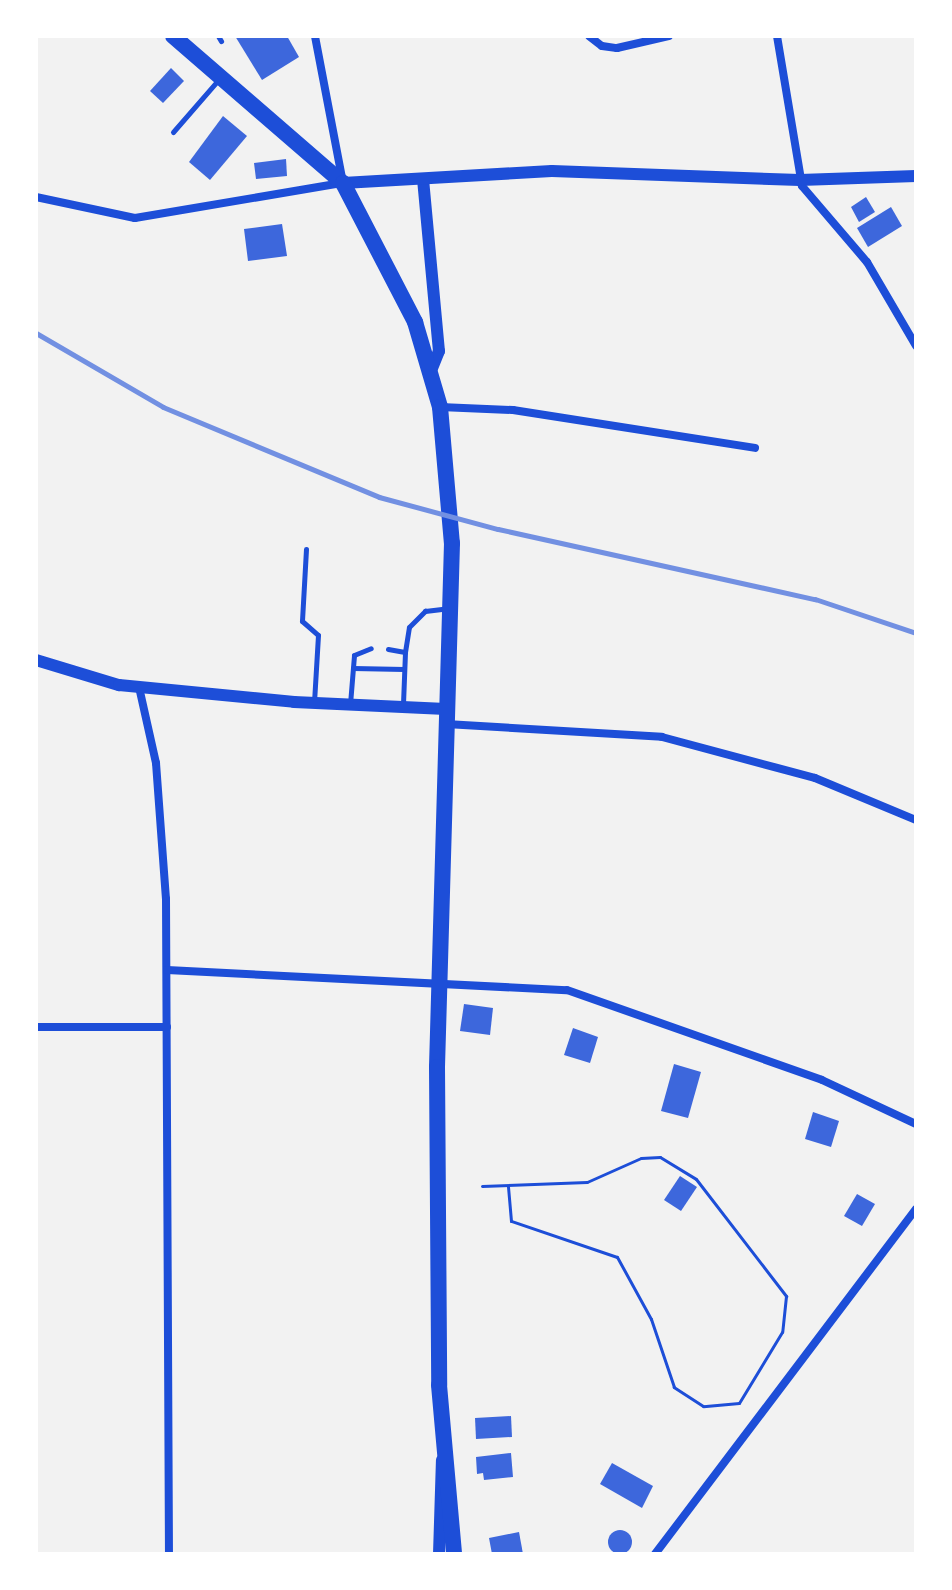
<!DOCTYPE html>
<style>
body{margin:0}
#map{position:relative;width:952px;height:1590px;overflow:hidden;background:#f2f2f2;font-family:"Nunito Sans",sans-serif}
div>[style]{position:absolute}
.building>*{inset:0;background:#3d67dc}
.round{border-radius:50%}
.path>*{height:3px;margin:-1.5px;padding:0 1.5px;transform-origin:1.5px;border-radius:1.5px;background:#1d4ed8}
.service>*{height:5px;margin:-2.5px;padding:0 2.5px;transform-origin:2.5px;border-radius:2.5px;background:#1d4ed8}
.minor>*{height:8px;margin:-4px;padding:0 4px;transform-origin:4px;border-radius:4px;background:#1d4ed8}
.tertiary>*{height:12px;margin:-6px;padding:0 6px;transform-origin:6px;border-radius:6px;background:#1d4ed8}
.primary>*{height:16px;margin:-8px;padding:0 8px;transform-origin:8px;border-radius:8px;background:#1d4ed8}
.rail>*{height:5px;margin:-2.5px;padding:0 2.5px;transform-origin:2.5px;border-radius:2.5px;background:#7290e2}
span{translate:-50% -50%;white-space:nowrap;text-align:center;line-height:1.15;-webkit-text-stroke:7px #fff;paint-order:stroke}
.frame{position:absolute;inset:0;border:38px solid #fff;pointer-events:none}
</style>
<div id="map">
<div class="building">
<i style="clip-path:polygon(235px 36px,287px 36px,299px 57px,262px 80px)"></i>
<i style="clip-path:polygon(171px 68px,184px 81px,163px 103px,150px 91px)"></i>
<i style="clip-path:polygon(223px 116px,247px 136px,210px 180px,189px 162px)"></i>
<i style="clip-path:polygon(286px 159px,287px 176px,256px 179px,254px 163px)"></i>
<i style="clip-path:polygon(866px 197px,875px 212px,859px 222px,851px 207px)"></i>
<i style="clip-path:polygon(891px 207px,902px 226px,868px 247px,857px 228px)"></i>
<i style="clip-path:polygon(282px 224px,287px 256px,248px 261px,244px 229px)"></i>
<i style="clip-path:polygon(464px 1004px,493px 1008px,490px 1035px,460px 1031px)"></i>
<i style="clip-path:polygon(573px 1028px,598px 1037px,590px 1063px,564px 1055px)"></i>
<i style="clip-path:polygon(674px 1064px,701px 1072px,688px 1118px,661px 1111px)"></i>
<i style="clip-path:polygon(813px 1112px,839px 1121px,831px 1147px,805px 1139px)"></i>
<i style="clip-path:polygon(680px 1176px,697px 1187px,681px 1211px,664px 1200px)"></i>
<i style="clip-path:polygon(857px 1194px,875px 1204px,862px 1226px,844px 1216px)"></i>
<i style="clip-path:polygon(511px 1416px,512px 1437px,476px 1439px,475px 1418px)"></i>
<i style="clip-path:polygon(511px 1453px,513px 1477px,484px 1480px,483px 1473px,477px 1474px,476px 1457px)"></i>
<i style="clip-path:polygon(612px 1463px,653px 1486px,642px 1508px,600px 1484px)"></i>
<i class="round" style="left:608px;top:1530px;width:24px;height:24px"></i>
<i style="clip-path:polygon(519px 1532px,523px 1554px,492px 1554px,489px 1538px)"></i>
</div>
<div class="path">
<i style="left:482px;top:1186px;width:105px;rotate:-2.2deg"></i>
<i style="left:587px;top:1182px;width:59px;rotate:-24deg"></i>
<i style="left:641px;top:1158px;width:19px;rotate:-3deg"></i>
<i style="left:660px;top:1157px;width:42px;rotate:31.4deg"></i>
<i style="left:696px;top:1179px;width:148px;rotate:52.4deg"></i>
<i style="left:786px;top:1296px;width:36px;rotate:96deg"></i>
<i style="left:782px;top:1332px;width:83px;rotate:121.2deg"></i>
<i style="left:739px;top:1403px;width:36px;rotate:175deg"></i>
<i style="left:703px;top:1406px;width:35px;rotate:-147deg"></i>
<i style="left:674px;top:1387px;width:72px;rotate:-108.7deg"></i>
<i style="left:651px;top:1319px;width:71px;rotate:-118.7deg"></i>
<i style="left:617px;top:1257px;width:112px;rotate:-161.2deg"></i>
<i style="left:511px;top:1221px;width:35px;rotate:-95deg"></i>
</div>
<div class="service">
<i style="left:218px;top:36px;width:6px;rotate:59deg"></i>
<i style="left:173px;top:132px;width:70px;rotate:-49deg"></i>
<i style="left:306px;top:549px;width:72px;rotate:93.2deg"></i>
<i style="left:302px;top:621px;width:21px;rotate:41deg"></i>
<i style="left:318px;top:635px;width:67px;rotate:93.4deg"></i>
<i style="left:388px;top:649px;width:17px;rotate:10deg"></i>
<i style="left:405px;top:652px;width:53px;rotate:92.2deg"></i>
<i style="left:405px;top:652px;width:25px;rotate:-81deg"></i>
<i style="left:409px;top:627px;width:23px;rotate:-45deg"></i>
<i style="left:425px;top:611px;width:23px;rotate:-7deg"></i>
<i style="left:353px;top:668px;width:51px;rotate:1.1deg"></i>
<i style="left:350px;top:704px;width:49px;rotate:-85.3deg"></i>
<i style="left:354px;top:655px;width:18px;rotate:-22deg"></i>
</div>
<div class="minor">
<i style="left:589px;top:36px;width:16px;rotate:38deg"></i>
<i style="left:602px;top:46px;width:15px;rotate:8deg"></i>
<i style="left:617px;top:48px;width:53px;rotate:-13deg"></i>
<i style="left:777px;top:36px;width:152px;rotate:80.5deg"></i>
<i style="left:802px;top:186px;width:100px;rotate:49.5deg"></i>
<i style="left:867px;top:262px;width:97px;rotate:59.7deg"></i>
<i style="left:36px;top:197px;width:101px;rotate:12deg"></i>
<i style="left:135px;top:218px;width:211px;rotate:-9.6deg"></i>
<i style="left:343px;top:183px;width:150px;rotate:-100.8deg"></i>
<i style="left:440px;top:407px;width:73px;rotate:2.4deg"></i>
<i style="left:513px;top:410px;width:245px;rotate:8.9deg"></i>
<i style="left:139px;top:687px;width:78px;rotate:77.4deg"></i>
<i style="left:156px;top:763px;width:136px;rotate:85.8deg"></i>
<i style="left:166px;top:899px;width:655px;rotate:89.74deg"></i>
<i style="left:446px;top:724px;width:216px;rotate:3.4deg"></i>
<i style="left:662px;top:737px;width:158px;rotate:15deg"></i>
<i style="left:815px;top:778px;width:109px;rotate:22.6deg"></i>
<i style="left:167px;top:970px;width:400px;rotate:2.9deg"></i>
<i style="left:567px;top:990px;width:270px;rotate:19.4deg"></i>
<i style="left:822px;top:1080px;width:104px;rotate:25.1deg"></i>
<i style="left:36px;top:1027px;width:131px"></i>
<i style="left:655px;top:1554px;width:433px;rotate:-52.9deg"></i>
</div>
<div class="tertiary">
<i style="left:423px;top:179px;width:173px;rotate:84.7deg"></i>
<i style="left:439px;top:351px;width:18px;rotate:112deg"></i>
<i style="left:343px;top:183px;width:209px;rotate:-3.3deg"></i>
<i style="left:552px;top:171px;width:248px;rotate:2.1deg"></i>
<i style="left:800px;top:180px;width:116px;rotate:-2deg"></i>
<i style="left:36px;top:660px;width:87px;rotate:16.8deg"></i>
<i style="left:119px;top:685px;width:176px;rotate:5.5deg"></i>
<i style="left:294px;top:702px;width:152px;rotate:2.6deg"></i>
<i style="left:439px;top:1554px;width:94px;rotate:-88.2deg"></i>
</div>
<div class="primary">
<i style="left:173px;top:36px;width:225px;rotate:40.9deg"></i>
<i style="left:343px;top:183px;width:157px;rotate:62.6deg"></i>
<i style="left:415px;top:322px;width:89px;rotate:73.6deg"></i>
<i style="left:440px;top:407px;width:137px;rotate:85deg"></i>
<i style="left:452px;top:543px;width:524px;rotate:91.64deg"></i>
<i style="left:437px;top:1067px;width:318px;rotate:89.6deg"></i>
<i style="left:439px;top:1385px;width:170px;rotate:84.9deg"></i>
</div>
<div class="rail">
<i style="left:36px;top:333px;width:147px;rotate:30.2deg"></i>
<i style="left:163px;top:407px;width:234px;rotate:22.6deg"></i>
<i style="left:379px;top:497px;width:123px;rotate:15.1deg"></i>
<i style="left:498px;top:529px;width:325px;rotate:12.5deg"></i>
<i style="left:815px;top:599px;width:107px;rotate:18.6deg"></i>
</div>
<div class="frame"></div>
</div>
